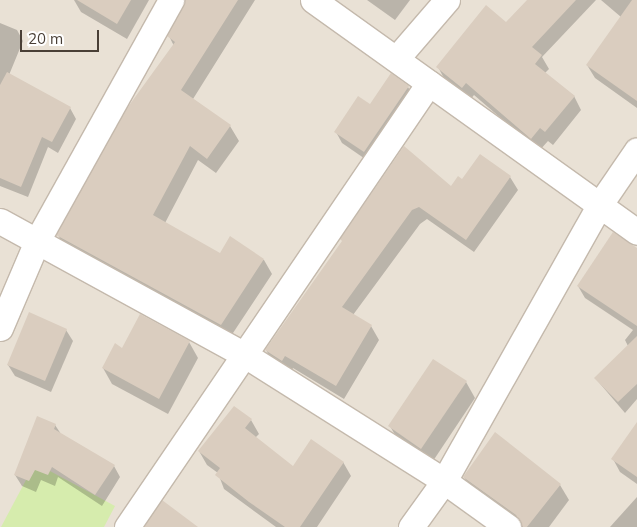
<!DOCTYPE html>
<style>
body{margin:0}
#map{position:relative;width:637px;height:527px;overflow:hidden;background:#f5efe7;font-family:Mulish,sans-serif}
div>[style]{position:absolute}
.residential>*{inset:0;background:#e9e1d5}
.green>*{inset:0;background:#d6ecad}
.shadow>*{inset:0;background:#0003}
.building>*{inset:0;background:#dacdbf}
.roads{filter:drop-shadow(1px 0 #c4b9ac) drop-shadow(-1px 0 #c4b9ac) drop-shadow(0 1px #c4b9ac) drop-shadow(0 -1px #c4b9ac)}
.minor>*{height:25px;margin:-12.5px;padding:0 12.5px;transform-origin:12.5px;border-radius:12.5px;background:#fff}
span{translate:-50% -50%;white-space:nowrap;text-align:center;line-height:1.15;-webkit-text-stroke:4.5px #fff;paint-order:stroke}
.scale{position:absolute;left:20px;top:30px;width:79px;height:22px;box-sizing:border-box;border:2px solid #493f36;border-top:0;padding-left:6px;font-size:15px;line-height:18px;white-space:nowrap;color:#493f36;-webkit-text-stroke:4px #fff;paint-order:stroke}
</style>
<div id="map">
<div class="residential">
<i style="clip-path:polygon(0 0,637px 0,637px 527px,0 527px)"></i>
</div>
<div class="green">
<i style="clip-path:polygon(35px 463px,115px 506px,104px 527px,1px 527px)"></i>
</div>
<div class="shadow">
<i style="clip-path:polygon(74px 0,149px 0,127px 39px,81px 12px)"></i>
<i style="clip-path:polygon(189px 0,255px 0,193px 99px,230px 126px,239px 141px,216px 173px,198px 160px,165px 223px,220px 254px,264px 260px,272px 274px,229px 339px,66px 250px,58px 235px,174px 46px,169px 36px)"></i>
<i style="clip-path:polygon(367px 0,410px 0,395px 20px)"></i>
<i style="clip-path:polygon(528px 0,596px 0,542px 57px,549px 69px,545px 73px,574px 96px,581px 110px,553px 145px,548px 141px,539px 151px,474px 95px,470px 100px,445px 80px,438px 67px,506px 23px)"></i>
<i style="clip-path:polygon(601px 0,637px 0,637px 108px,595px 78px,587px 65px,621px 17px)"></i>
<i style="clip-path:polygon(0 23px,17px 30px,23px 41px,9px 75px,70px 108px,76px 119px,58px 153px,48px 147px,28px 197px,0 186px)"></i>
<i style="clip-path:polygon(408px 87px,414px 98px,371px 163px,342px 143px,336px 132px,370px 106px)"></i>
<i style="clip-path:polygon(510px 177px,518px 190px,474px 252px,427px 219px,420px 224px,353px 315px,371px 326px,379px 340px,344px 399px,293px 368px,290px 374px,274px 364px,266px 350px,343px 242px,462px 181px)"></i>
<i style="clip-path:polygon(637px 250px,637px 399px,625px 413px,596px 379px,628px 346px,625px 340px,633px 330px,585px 298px,578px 286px)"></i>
<i style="clip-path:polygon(66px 330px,73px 341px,51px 392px,15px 376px,8px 365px)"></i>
<i style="clip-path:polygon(189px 342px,198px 358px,168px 414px,112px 384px,103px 368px,123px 349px)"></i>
<i style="clip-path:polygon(466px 382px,475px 398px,431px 464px,399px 442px,390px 426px)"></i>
<i style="clip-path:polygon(251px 420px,259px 434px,255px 438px,294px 468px,343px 462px,351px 476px,317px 527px,276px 527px,224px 489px,218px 473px,207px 465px,199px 451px)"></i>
<i style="clip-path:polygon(55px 425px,61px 434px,114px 466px,120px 477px,102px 506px,58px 477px,55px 486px,41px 480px,36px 492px,22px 486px,15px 475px)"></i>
<i style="clip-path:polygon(637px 447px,637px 484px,620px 472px,613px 459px)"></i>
<i style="clip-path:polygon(464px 477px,560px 485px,569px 500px,549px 527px,521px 527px,473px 493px)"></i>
<i style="clip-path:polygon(637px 497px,637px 527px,610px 527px)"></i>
</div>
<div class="building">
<i style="clip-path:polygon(77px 0,131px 0,117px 24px)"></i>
<i style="clip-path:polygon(185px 0,238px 0,181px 90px,231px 125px,207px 159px,190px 146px,153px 215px,220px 253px,230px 236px,264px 259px,221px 325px,56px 235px,125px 111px,175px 42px,167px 36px)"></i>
<i style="clip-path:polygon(527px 0,576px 0,532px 47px,542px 55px,535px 64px,575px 96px,545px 132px,540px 128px,531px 139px,466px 83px,462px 88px,436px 67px,486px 5px,506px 22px)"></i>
<i style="clip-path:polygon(632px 0,637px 0,637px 101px,586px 65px)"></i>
<i style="clip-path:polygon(7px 72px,71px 107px,52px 142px,42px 137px,21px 187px,0 178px,0 85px)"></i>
<i style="clip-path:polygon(391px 73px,409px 86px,364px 152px,334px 132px,358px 96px,370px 104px)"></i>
<i style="clip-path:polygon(404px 146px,451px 186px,458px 176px,462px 179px,480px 154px,511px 176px,466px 240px,419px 207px,412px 210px,342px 307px,372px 325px,336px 386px,285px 356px,282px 361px,265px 350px,342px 241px,340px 239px)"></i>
<i style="clip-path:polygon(613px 232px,637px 248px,637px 326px,577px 286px)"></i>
<i style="clip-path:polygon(29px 312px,67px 329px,45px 381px,7px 365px)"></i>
<i style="clip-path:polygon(140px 314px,190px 341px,159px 399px,102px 368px,115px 343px,122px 348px)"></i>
<i style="clip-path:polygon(637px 336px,637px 384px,618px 402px,594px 378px)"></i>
<i style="clip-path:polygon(433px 359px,467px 381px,421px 449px,388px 426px)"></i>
<i style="clip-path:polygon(234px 406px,252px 419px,245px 428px,293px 466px,311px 439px,344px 462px,300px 527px,285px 527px,249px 502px,215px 475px,220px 468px,198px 451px)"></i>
<i style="clip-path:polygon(37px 416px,56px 424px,54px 429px,115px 465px,95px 495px,52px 467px,48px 475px,35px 470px,29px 481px,14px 475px)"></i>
<i style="clip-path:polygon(637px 422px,637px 477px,611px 459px)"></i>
<i style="clip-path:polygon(495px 432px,561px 484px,527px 527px,523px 527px,516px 515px,463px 477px)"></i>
<i style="clip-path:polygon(162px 500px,198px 527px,144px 527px)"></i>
</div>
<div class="roads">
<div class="minor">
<i style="left:313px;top:0;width:398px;rotate:35.6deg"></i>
<i style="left:396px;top:59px;width:78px;rotate:-49.2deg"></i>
<i style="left:0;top:221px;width:279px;rotate:28.7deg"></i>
<i style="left:245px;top:355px;width:236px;rotate:32.3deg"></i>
<i style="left:444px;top:481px;width:79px;rotate:35.7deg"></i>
<i style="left:0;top:328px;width:97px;rotate:-66.9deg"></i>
<i style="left:38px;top:239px;width:274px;rotate:-60.9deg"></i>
<i style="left:127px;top:527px;width:537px;rotate:-55.78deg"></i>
<i style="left:411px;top:527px;width:57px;rotate:-54.3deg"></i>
<i style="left:444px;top:481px;width:318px;rotate:-60.6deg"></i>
<i style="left:600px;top:204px;width:65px;rotate:-55.6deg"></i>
</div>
</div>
<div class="scale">20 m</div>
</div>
